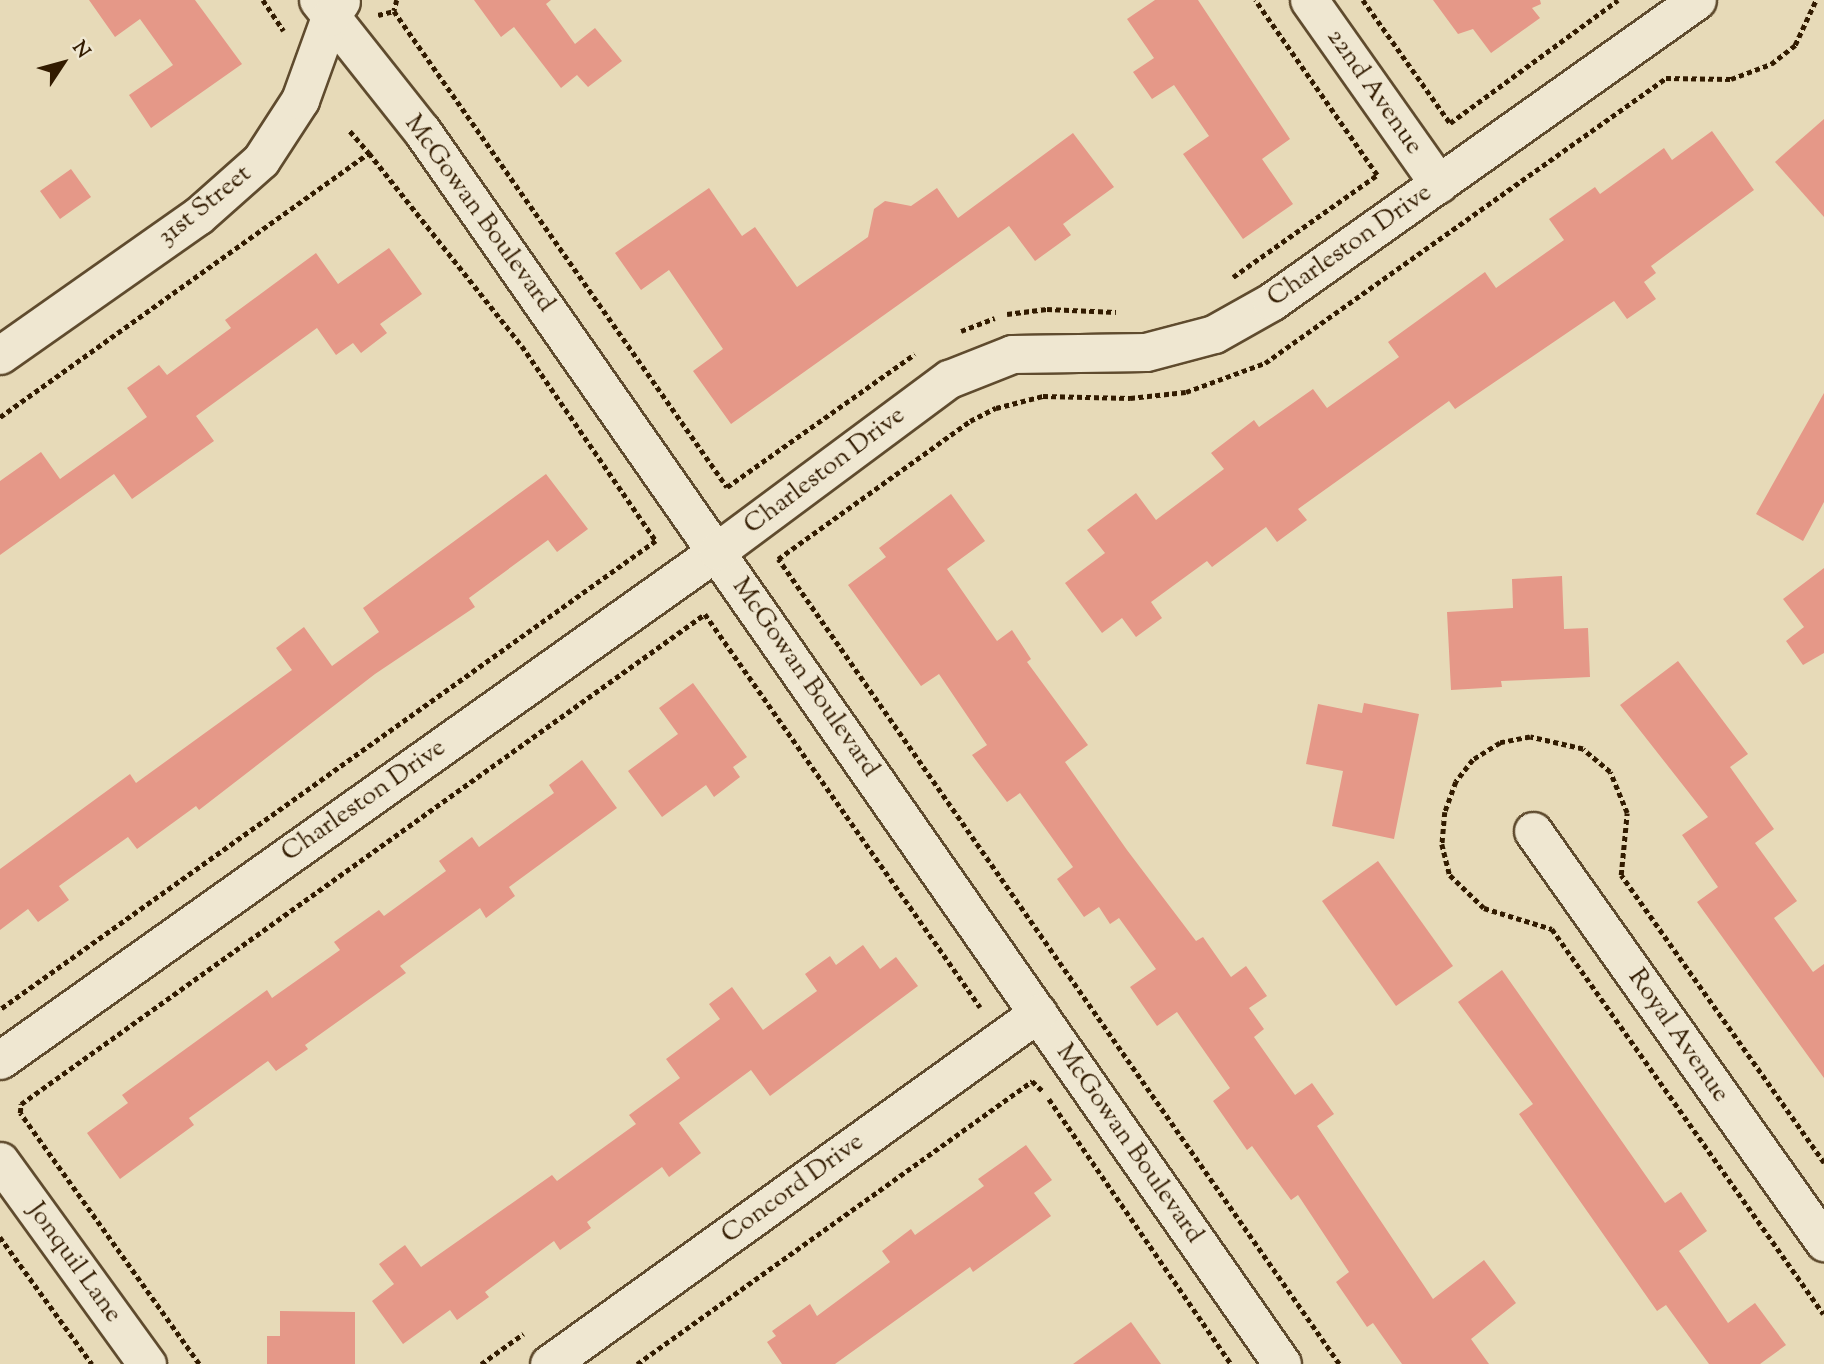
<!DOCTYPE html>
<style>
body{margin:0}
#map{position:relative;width:1824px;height:1364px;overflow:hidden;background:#e7dab8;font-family:"Sorts Mill Goudy",serif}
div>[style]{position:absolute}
.building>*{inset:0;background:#e59888}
.path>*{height:4.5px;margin-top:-2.25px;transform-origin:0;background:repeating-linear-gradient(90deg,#321b00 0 5px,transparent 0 8.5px)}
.roads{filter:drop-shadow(2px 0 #5f4b2e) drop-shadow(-2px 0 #5f4b2e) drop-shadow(0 2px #5f4b2e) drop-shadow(0 -2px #5f4b2e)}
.minor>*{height:37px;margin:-18.5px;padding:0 18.5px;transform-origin:18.5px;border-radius:18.5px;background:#efe7d1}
span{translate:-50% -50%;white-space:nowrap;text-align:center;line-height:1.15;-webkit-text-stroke:5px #efe7d1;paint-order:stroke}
.street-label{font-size:26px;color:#321b00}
.north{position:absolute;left:28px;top:28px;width:70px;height:70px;-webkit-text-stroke:5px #efe7d1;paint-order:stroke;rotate:54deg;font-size:19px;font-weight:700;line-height:28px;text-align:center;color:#321b00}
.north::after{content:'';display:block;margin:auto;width:24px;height:32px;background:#321b00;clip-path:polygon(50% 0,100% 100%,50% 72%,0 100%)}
</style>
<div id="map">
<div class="building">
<i style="clip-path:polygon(89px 0,195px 0,242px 64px,151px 128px,129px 95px,173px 65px,140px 19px,115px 37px)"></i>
<i style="clip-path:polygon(474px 0,551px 0,546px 4px,575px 44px,595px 28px,622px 61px,588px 87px,577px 75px,561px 88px,514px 27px,501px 37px)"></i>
<i style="clip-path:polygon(1155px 0,1198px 0,1290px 139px,1262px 159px,1293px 204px,1243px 239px,1183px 154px,1209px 136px,1174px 85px,1152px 99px,1133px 72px,1154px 58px,1127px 19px)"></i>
<i style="clip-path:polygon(1433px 0,1540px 0,1541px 4px,1532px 8px,1540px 18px,1491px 53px,1473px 29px,1458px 34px)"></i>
<i style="clip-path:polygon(1824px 119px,1824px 217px,1775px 162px)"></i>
<i style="clip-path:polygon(1712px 131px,1754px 190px,1651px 266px,1656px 273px,1644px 282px,1656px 299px,1627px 319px,1614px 301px,1455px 409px,1449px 401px,1298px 509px,1307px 520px,1277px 542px,1266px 527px,1212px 567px,1207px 561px,1151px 602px,1162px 618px,1136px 637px,1122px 618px,1102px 633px,1065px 583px,1105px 553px,1087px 530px,1136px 493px,1156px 520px,1224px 469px,1211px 453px,1254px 420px,1259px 427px,1313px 389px,1327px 408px,1399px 357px,1388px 342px,1485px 272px,1496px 288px,1564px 240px,1549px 219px,1595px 187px,1600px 194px,1664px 148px,1672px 160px)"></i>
<i style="clip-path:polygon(1073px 133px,1114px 187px,1063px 224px,1071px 235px,1035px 261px,1009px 226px,731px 424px,693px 371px,723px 349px,669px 270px,641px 290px,615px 253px,709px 188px,742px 236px,755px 227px,797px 287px,868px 237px,874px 209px,885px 201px,911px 206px,937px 188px,958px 218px)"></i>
<i style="clip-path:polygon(71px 169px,91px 197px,60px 219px,40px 191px)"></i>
<i style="clip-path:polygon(389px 248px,422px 294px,380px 324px,387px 333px,361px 353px,353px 343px,336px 355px,317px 328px,196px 416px,214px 441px,132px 499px,114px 474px,0 555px,0 481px,41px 452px,60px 479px,147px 417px,127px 388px,159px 365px,167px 375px,231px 328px,225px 320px,316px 253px,338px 284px)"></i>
<i style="clip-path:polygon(1824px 393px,1824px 502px,1803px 541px,1756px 514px)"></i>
<i style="clip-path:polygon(546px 474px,588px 529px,557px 552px,548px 540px,469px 598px,475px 607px,375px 674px,199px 810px,196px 806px,137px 849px,128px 837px,59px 886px,69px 900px,38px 922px,28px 909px,0 930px,0 869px,130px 774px,136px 783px,292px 670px,276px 648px,304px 627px,332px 666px,379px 632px,363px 608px)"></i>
<i style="clip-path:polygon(951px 494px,985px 541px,947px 569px,997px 641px,1012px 630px,1031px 659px,1027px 662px,1088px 745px,1065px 762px,1127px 850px,1196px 941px,1203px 937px,1231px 977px,1246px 966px,1267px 996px,1249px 1008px,1264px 1029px,1254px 1037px,1295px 1095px,1312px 1083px,1334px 1114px,1317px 1126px,1433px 1299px,1484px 1260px,1516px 1303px,1471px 1339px,1489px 1364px,1402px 1364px,1373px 1323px,1367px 1327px,1336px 1282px,1349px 1272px,1298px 1195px,1291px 1200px,1252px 1146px,1247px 1150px,1213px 1101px,1230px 1088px,1177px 1012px,1157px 1026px,1130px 987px,1156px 969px,1119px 918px,1110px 924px,1099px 907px,1084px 917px,1057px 879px,1073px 867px,1020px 793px,1007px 802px,972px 755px,987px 745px,939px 674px,921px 686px,848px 585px,886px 557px,879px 548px)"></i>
<i style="clip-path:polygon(1824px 568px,1824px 653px,1803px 665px,1786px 641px,1804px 627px,1783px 599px)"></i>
<i style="clip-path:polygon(1562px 576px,1564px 629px,1588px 628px,1590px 677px,1501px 681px,1502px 687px,1451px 690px,1447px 612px,1513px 608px,1512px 579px)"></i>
<i style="clip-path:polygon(1678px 661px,1748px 754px,1730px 767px,1774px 829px,1755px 843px,1797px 901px,1774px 918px,1813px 972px,1824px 964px,1824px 1078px,1697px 902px,1718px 887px,1682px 835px,1708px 817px,1620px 705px)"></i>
<i style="clip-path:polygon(693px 683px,747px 757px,733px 767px,740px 777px,714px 797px,706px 785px,662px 817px,628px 771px,678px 734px,659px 708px)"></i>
<i style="clip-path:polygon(1364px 703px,1419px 714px,1394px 839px,1332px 826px,1343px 771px,1306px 764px,1318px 704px,1362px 713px)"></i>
<i style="clip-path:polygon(582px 760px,617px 808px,509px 887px,515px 896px,486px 918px,480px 908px,400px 966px,406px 973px,305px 1045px,308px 1049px,276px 1071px,268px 1061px,189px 1118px,194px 1125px,120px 1179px,87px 1133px,128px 1103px,122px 1095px,267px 990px,272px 998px,340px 950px,334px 942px,379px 910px,384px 916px,446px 871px,439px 861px,472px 837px,479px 847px,554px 793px,549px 785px)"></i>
<i style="clip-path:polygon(1378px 861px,1453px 966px,1396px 1006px,1322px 901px)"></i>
<i style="clip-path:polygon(863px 945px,880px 969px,896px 957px,918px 986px,770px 1096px,751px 1070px,679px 1123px,701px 1153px,669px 1177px,662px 1167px,587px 1222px,591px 1228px,560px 1250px,554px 1241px,485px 1292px,489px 1297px,457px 1320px,450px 1310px,403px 1344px,372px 1301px,394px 1284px,379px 1264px,405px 1245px,421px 1267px,552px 1175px,557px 1181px,636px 1124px,629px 1115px,680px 1078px,666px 1059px,720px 1019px,709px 1004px,732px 987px,763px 1030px,817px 991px,805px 974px,830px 956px,836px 965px)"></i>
<i style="clip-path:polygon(1502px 970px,1665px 1203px,1681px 1192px,1707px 1231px,1679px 1251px,1728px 1323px,1755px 1303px,1786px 1345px,1760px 1364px,1709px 1364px,1666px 1305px,1657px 1311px,1519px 1114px,1533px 1104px,1458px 1002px)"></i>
<i style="clip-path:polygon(1026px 1145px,1052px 1180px,1034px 1193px,1051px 1216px,973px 1272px,970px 1267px,835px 1364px,782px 1364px,767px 1342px,776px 1336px,772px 1331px,810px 1304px,817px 1316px,890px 1262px,882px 1251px,911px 1229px,915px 1235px,984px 1186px,978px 1179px)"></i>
<i style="clip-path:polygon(280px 1311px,355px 1312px,355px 1364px,267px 1364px,267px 1336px,280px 1336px)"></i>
<i style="clip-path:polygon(1131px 1322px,1161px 1364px,1073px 1364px)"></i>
</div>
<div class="path">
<i style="left:263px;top:0;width:37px;rotate:56deg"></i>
<i style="left:397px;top:0;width:11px;rotate:105deg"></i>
<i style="left:394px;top:11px;width:581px;rotate:55.02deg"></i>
<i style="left:727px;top:487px;width:230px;rotate:-35.3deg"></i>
<i style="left:1363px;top:0;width:151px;rotate:54.7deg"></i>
<i style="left:1450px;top:123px;width:208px;rotate:-36.2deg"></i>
<i style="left:378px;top:15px;width:16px;rotate:-14deg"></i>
<i style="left:350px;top:131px;width:29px;rotate:49deg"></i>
<i style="left:1233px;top:277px;width:176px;rotate:-35.3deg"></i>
<i style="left:1377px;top:175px;width:213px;rotate:-124.9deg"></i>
<i style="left:1007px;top:314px;width:40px;rotate:-7.1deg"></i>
<i style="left:1047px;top:309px;width:69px;rotate:2.5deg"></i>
<i style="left:961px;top:331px;width:36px;rotate:-21deg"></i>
<i style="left:0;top:417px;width:454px;rotate:-35.6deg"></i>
<i style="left:369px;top:153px;width:246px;rotate:51.6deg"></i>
<i style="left:522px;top:346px;width:237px;rotate:55.5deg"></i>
<i style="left:656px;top:541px;width:806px;rotate:144.44deg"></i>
<i style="left:1049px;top:1099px;width:321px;rotate:55.5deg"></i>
<i style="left:1824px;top:1163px;width:352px;rotate:-125.2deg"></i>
<i style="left:1621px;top:875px;width:62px;rotate:-84.5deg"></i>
<i style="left:1627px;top:813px;width:44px;rotate:-112.5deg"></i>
<i style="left:1610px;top:772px;width:35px;rotate:-140deg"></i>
<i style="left:1583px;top:749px;width:54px;rotate:-167.2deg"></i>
<i style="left:1530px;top:737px;width:31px;rotate:169deg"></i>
<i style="left:1500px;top:743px;width:32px;rotate:148deg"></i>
<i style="left:1473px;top:760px;width:28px;rotate:128deg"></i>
<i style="left:1456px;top:782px;width:32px;rotate:110deg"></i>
<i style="left:1445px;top:812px;width:32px;rotate:95deg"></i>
<i style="left:1442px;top:844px;width:32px;rotate:76deg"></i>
<i style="left:1450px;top:875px;width:47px;rotate:44.1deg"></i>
<i style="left:1484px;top:908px;width:71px;rotate:17.2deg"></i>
<i style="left:1552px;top:929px;width:471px;rotate:54.8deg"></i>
<i style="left:0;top:1237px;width:157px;rotate:54.1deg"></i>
<i style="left:199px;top:1364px;width:308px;rotate:-125.5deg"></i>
<i style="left:20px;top:1113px;width:9px;rotate:-84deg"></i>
<i style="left:21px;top:1104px;width:841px;rotate:-35.62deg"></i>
<i style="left:705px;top:614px;width:480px;rotate:55deg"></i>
<i style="left:481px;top:1364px;width:52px;rotate:-35.5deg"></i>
<i style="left:637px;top:1364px;width:486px;rotate:-35.6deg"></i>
<i style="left:1032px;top:1081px;width:16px;rotate:43deg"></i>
<i style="left:1339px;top:1364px;width:981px;rotate:-124.87deg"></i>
<i style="left:778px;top:559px;width:236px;rotate:-35.7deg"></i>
<i style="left:970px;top:421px;width:29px;rotate:-27deg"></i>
<i style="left:996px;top:408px;width:49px;rotate:-14.3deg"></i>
<i style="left:1043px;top:396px;width:87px;rotate:1.3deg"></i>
<i style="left:1130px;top:398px;width:56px;rotate:-6.1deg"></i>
<i style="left:1186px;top:392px;width:84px;rotate:-20.2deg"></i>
<i style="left:1265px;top:363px;width:492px;rotate:-35.4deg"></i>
<i style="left:1666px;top:78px;width:65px;rotate:0.9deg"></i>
<i style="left:1731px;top:79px;width:43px;rotate:-20.6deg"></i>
<i style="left:1771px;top:64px;width:31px;rotate:-38deg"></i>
<i style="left:1795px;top:45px;width:50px;rotate:-65deg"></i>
</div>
<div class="roads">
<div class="minor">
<i style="left:318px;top:0;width:167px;rotate:51.6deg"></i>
<i style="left:422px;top:131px;width:1503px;rotate:55.1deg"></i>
<i style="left:1309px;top:0;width:225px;rotate:54.8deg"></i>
<i style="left:0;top:355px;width:242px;rotate:-35.1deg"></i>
<i style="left:198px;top:216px;width:84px;rotate:-41.6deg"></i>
<i style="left:261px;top:160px;width:72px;rotate:-57deg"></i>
<i style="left:300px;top:100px;width:88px;rotate:-70.1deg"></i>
<i style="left:330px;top:17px;width:19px;rotate:-55deg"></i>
<i style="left:1533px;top:831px;width:504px;rotate:54.7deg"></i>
<i style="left:0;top:1060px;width:879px;rotate:-35.37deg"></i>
<i style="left:717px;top:551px;width:289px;rotate:-36.6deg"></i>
<i style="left:949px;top:379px;width:68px;rotate:-21.6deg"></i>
<i style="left:1012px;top:354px;width:134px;rotate:-0.9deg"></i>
<i style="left:1146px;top:352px;width:70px;rotate:-14.8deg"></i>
<i style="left:1214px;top:334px;width:65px;rotate:-29.3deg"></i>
<i style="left:1271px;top:302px;width:522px;rotate:-35.33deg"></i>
<i style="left:0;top:1161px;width:251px;rotate:54.1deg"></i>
<i style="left:549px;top:1364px;width:602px;rotate:-35.67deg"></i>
</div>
</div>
<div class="street-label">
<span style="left:1374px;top:92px;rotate:55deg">22nd Avenue</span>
<span style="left:205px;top:206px;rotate:-39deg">31st Street</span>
<span style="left:479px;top:214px;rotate:54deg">McGowan Boulevard</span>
<span style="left:1350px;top:246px;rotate:-35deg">Charleston Drive</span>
<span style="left:825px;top:471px;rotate:-37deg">Charleston Drive</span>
<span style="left:805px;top:678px;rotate:55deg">McGowan Boulevard</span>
<span style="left:364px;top:801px;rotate:-35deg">Charleston Drive</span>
<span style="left:1678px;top:1036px;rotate:55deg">Royal Avenue</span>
<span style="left:1129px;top:1144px;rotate:55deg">McGowan Boulevard</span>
<span style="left:793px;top:1189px;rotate:-36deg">Concord Drive</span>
<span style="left:74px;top:1263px;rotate:54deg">Jonquil Lane</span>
</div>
<div class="north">N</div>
</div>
